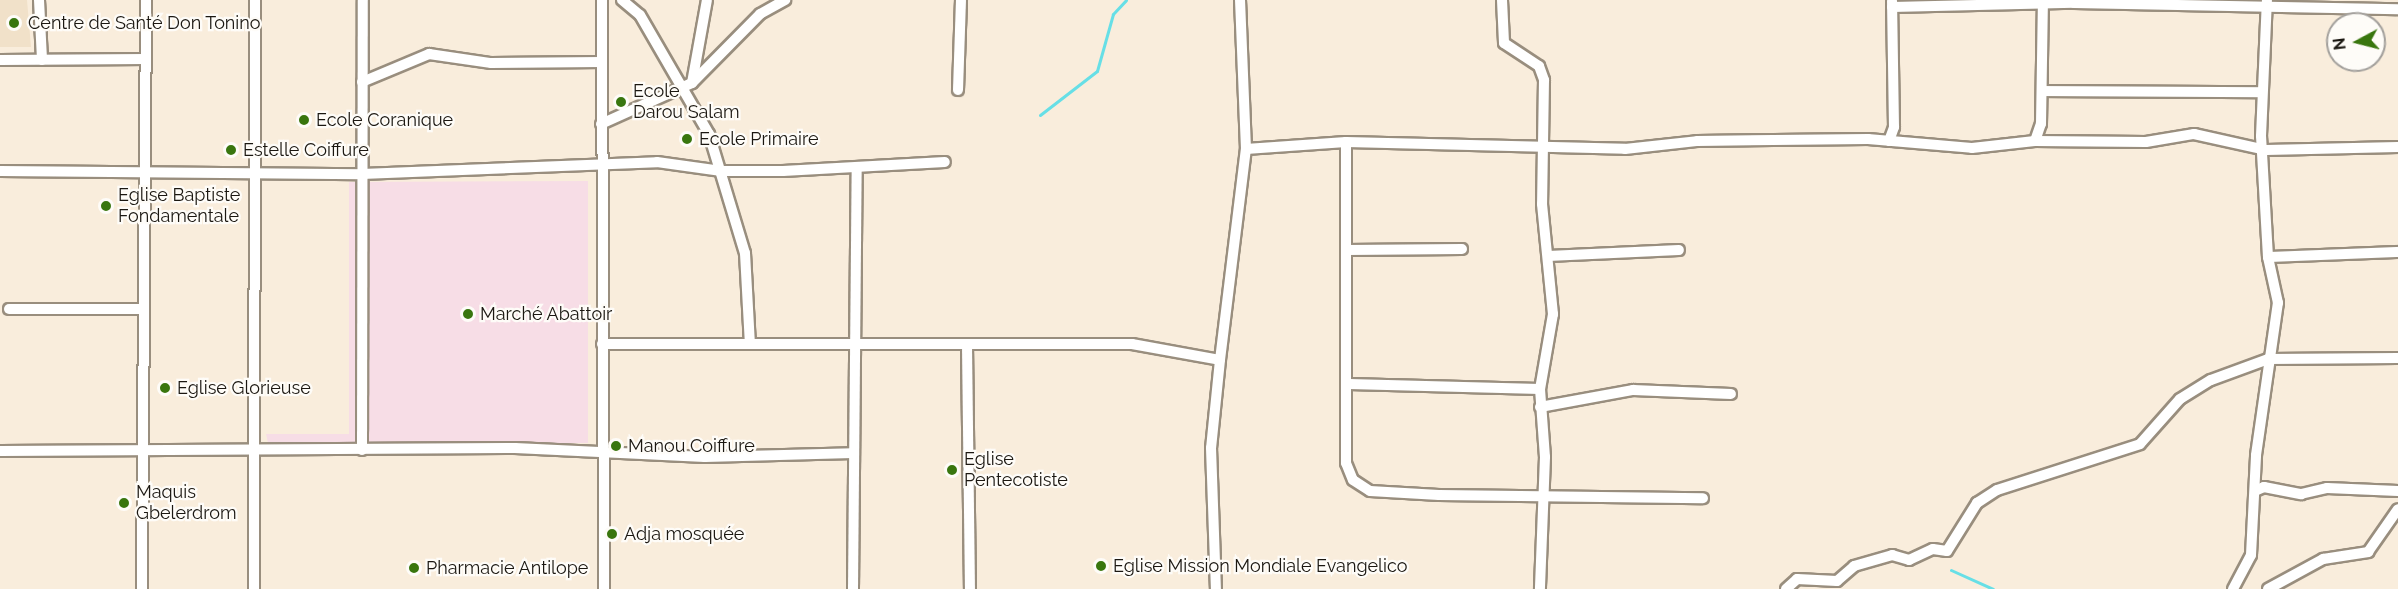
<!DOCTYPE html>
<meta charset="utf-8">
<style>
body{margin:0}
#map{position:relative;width:2398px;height:589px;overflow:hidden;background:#f9eddc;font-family:Raleway,sans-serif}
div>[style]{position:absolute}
.commercial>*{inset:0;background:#f7dde6}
.built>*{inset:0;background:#f1e1c9}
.stream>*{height:3px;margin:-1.5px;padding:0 1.5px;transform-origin:1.5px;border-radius:1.5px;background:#67dfe6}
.roads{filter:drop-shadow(2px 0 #998e7e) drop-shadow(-2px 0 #998e7e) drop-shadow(0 2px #998e7e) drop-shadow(0 -2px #998e7e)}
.street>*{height:10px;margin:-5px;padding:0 5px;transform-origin:5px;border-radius:5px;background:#fff}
.dots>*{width:16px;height:16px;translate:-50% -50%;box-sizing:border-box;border:3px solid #fefcf8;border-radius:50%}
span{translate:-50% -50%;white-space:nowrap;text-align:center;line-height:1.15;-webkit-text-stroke:4.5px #fefcf8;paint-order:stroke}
.poi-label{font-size:18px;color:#1b1711}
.left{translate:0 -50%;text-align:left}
.north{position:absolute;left:2326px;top:12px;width:60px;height:60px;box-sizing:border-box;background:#fefcf8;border:2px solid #a3a09c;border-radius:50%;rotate:263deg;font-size:16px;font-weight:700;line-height:24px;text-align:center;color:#1b1711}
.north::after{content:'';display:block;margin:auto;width:21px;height:27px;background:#39760e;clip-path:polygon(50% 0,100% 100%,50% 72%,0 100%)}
</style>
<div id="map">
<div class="commercial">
<i style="clip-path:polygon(588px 181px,588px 443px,268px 443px,266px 434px,349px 434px,349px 182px)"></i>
</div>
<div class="built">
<i style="clip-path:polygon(0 0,27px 0,31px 47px,0 47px)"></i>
</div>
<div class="stream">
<i style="left:1040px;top:115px;width:72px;rotate:-37.7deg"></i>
<i style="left:1097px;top:71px;width:59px;rotate:-74.3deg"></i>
<i style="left:1113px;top:14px;width:19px;rotate:-47deg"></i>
<i style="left:1951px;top:570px;width:46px;rotate:24.3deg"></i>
</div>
<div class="roads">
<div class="street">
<i style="left:39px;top:0;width:60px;rotate:87.1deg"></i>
<i style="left:602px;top:0;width:589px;rotate:89.81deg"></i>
<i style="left:622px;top:0;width:23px;rotate:40deg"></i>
<i style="left:640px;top:15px;width:138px;rotate:59.9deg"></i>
<i style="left:709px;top:134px;width:124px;rotate:73.2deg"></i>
<i style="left:745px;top:253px;width:91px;rotate:86.9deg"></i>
<i style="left:1502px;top:0;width:43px;rotate:87.3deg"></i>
<i style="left:1504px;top:43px;width:42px;rotate:33.3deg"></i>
<i style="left:1539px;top:66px;width:15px;rotate:70deg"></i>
<i style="left:1544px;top:80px;width:124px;rotate:90.9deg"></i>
<i style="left:1542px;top:204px;width:111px;rotate:84.3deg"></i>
<i style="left:1553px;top:314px;width:76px;rotate:99.8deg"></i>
<i style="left:1540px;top:389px;width:68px;rotate:85.8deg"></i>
<i style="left:1545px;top:457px;width:132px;rotate:92.2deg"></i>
<i style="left:1892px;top:7px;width:182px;rotate:-1.3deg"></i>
<i style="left:2074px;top:3px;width:324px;rotate:1.1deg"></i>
<i style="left:0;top:60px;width:146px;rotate:-0.4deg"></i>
<i style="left:362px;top:82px;width:73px;rotate:-22.7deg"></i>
<i style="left:429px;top:54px;width:63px;rotate:8.3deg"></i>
<i style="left:491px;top:63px;width:111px;rotate:-0.5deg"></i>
<i style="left:692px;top:83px;width:84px;rotate:-79.8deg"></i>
<i style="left:958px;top:90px;width:90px;rotate:-88.1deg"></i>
<i style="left:2042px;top:91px;width:219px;rotate:0.3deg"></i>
<i style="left:601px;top:124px;width:100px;rotate:-24.3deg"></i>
<i style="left:692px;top:83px;width:97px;rotate:-45.4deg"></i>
<i style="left:760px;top:14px;width:29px;rotate:-29deg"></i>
<i style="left:1889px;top:141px;width:15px;rotate:-70deg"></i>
<i style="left:1894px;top:127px;width:126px;rotate:-90.9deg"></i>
<i style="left:2035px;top:141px;width:18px;rotate:-71deg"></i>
<i style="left:2041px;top:124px;width:124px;rotate:-89.1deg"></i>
<i style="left:1346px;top:142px;width:321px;rotate:90deg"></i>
<i style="left:1346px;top:463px;width:18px;rotate:68deg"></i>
<i style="left:1353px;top:480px;width:20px;rotate:33deg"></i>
<i style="left:1370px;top:491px;width:69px;rotate:3.3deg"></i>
<i style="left:1439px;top:495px;width:264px;rotate:0.7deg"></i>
<i style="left:1246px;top:149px;width:100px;rotate:-4deg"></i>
<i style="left:1346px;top:142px;width:279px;rotate:1.4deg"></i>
<i style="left:1625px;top:149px;width:72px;rotate:-6.3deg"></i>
<i style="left:1697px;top:141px;width:171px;rotate:-0.7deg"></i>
<i style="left:1868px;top:139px;width:104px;rotate:4.9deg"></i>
<i style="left:1972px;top:148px;width:63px;rotate:-6.3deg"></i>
<i style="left:2035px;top:141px;width:111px;rotate:0.5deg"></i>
<i style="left:2146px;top:142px;width:49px;rotate:-9.5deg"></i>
<i style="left:2194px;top:134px;width:74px;rotate:12.5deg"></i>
<i style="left:2266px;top:150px;width:132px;rotate:-1.3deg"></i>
<i style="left:0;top:171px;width:362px;rotate:0.5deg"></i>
<i style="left:362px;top:174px;width:295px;rotate:-2.3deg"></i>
<i style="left:657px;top:162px;width:65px;rotate:8deg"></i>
<i style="left:721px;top:171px;width:62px"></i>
<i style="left:783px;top:171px;width:162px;rotate:-3.2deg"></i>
<i style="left:1347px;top:250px;width:115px;rotate:-0.5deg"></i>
<i style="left:1548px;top:256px;width:131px;rotate:-2.6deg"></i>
<i style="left:2268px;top:257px;width:130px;rotate:-2.2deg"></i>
<i style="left:9px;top:309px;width:135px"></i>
<i style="left:602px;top:344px;width:530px"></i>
<i style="left:1132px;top:344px;width:89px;rotate:10.3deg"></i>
<i style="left:1220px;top:360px;width:88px;rotate:95.8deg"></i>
<i style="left:1211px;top:448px;width:141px;rotate:88deg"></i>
<i style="left:967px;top:346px;width:243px;rotate:89.3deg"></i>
<i style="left:1220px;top:360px;width:213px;rotate:-83deg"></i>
<i style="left:1246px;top:149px;width:149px;rotate:-92.3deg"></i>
<i style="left:1349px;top:384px;width:191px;rotate:1.5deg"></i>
<i style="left:1540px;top:407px;width:95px;rotate:-10.4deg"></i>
<i style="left:1633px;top:390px;width:98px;rotate:2.3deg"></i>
<i style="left:362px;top:450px;width:450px;rotate:-89.9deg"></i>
<i style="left:0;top:451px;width:515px;rotate:-0.33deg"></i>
<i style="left:515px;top:448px;width:190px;rotate:2.7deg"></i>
<i style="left:705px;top:457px;width:148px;rotate:-1.5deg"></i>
<i style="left:2255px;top:491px;width:10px;rotate:-24deg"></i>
<i style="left:2264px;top:487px;width:38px;rotate:11deg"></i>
<i style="left:2301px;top:494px;width:27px;rotate:-13deg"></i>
<i style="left:2327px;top:488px;width:71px;rotate:2.4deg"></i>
<i style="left:142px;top:589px;width:589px;rotate:-89.61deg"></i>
<i style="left:254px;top:589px;width:589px;rotate:-89.9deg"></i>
<i style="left:853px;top:589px;width:422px;rotate:-89.5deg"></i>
<i style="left:1786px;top:589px;width:15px;rotate:-42deg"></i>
<i style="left:1797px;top:579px;width:40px;rotate:2.9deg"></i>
<i style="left:1837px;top:581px;width:23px;rotate:-41deg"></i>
<i style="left:1854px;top:566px;width:40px;rotate:-16deg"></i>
<i style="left:1892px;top:555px;width:18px;rotate:16deg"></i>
<i style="left:1909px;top:560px;width:26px;rotate:-25deg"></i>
<i style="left:1933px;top:549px;width:14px;rotate:8deg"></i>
<i style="left:1947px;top:551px;width:57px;rotate:-58deg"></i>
<i style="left:1977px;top:503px;width:24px;rotate:-33deg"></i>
<i style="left:1997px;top:490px;width:150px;rotate:-17.8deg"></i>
<i style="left:2140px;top:444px;width:60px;rotate:-48.4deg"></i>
<i style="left:2180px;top:399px;width:36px;rotate:-32deg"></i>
<i style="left:2211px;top:380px;width:61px;rotate:-20.2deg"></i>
<i style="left:2268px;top:359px;width:130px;rotate:-0.4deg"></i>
<i style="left:2233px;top:589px;width:38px;rotate:-62deg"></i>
<i style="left:2251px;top:555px;width:100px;rotate:-87.1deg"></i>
<i style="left:2256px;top:455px;width:154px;rotate:-81.8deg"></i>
<i style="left:2278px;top:303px;width:47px;rotate:-102.3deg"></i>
<i style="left:2268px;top:257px;width:121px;rotate:-93.3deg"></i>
<i style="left:2261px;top:136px;width:136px;rotate:-87.5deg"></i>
<i style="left:2268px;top:589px;width:63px;rotate:-28.6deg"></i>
<i style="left:2323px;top:559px;width:46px;rotate:-8.8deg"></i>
<i style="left:2368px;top:552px;width:52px;rotate:-55.1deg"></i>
</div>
</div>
<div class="dots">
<i style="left:14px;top:23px;background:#39760e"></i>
<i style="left:621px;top:102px;background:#39760e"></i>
<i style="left:304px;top:120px;background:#39760e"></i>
<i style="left:687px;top:139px;background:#39760e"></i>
<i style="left:231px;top:150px;background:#39760e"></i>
<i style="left:106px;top:206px;background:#39760e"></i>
<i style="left:468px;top:314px;background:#39760e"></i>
<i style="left:165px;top:388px;background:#39760e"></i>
<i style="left:616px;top:446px;background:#39760e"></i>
<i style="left:952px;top:470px;background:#39760e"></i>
<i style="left:124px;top:503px;background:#39760e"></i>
<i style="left:612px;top:534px;background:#39760e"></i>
<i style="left:1101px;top:566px;background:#39760e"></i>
<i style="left:414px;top:568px;background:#39760e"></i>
</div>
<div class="poi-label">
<span class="left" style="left:28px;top:23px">Centre de Santé Don Tonino</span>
<span class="left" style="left:633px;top:102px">Ecole<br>Darou Salam</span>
<span class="left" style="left:316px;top:120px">Ecole Coranique</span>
<span class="left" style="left:699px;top:139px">Ecole Primaire</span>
<span class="left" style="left:243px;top:150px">Estelle Coiffure</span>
<span class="left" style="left:118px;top:206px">Eglise Baptiste<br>Fondamentale</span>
<span class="left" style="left:480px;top:314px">Marché Abattoir</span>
<span class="left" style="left:177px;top:388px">Eglise Glorieuse</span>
<span class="left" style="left:628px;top:446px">Manou Coiffure</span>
<span class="left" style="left:964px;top:470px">Eglise<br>Pentecotiste</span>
<span class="left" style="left:136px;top:503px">Maquis<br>Gbelerdrom</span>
<span class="left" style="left:624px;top:534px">Adja mosquée</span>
<span class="left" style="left:1113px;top:566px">Eglise Mission Mondiale Evangelico</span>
<span class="left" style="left:426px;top:568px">Pharmacie Antilope</span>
</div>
<div class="north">N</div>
</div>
